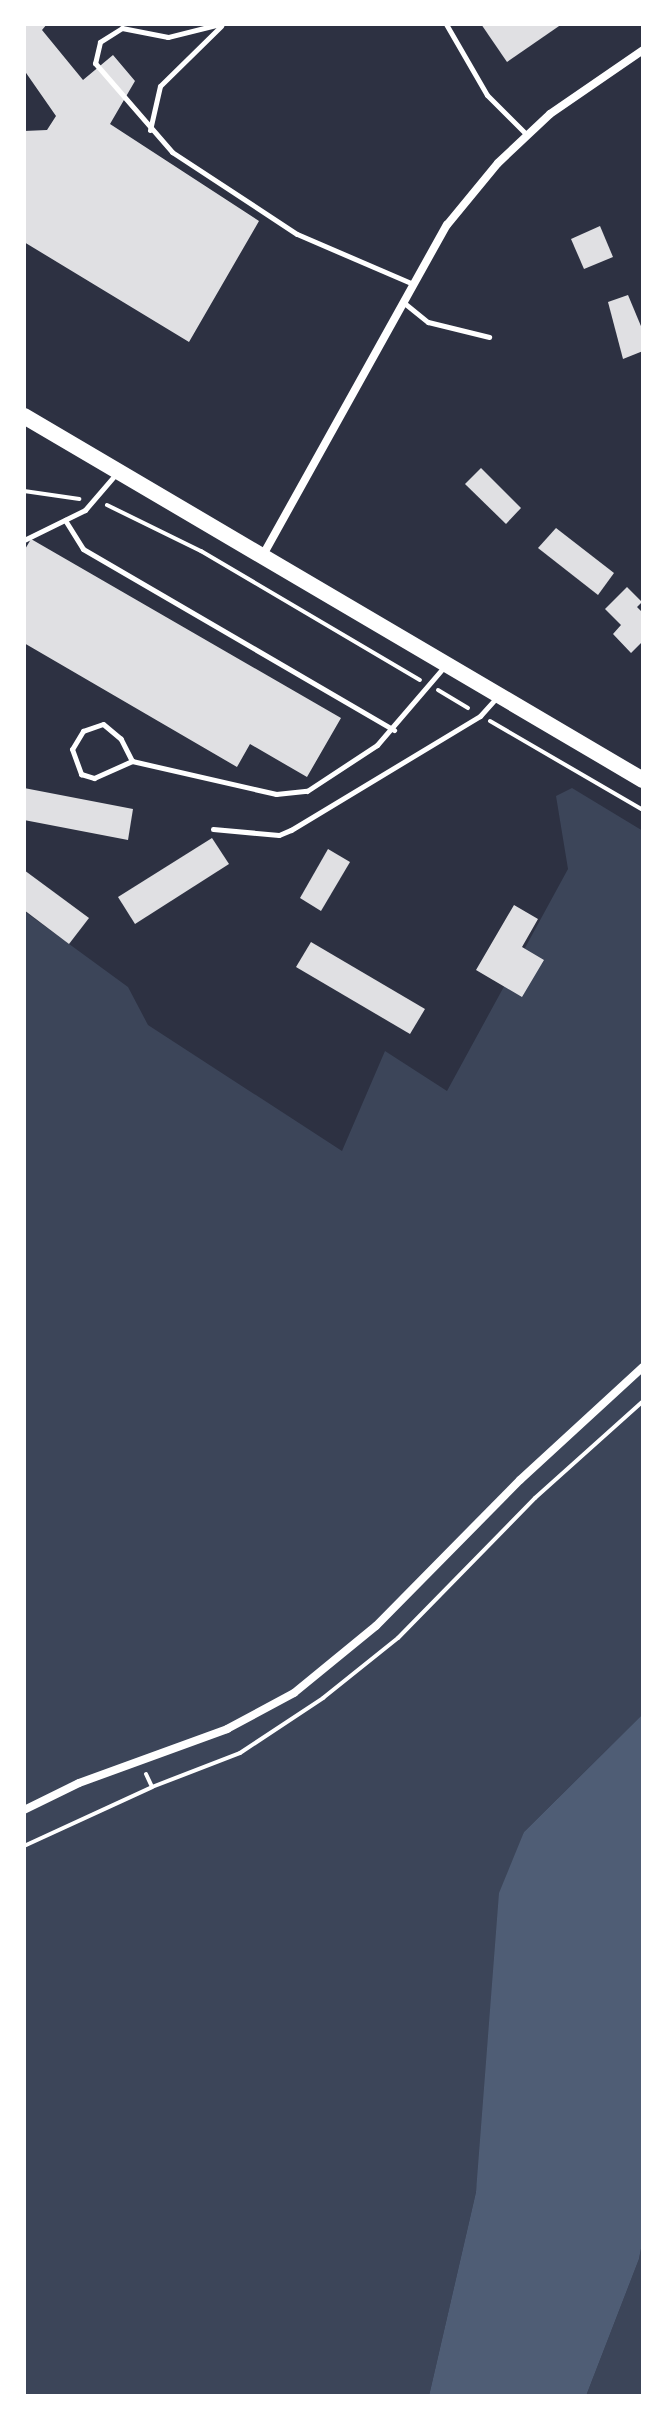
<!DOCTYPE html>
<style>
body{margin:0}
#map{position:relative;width:667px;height:2420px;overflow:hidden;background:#2d3142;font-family:Bitter,serif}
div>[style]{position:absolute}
.green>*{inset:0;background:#3c4559}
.water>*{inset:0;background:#4f5d75}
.building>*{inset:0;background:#e0e0e3}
.path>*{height:4px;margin:-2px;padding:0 2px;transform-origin:2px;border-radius:2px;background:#fff}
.service>*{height:5px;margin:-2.5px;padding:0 2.5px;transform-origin:2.5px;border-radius:2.5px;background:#fff}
.minor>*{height:8px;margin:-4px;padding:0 4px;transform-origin:4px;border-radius:4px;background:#fff}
.secondary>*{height:16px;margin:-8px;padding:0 8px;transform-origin:8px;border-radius:8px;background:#fff}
span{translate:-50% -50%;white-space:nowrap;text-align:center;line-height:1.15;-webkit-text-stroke:8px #fff;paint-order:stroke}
.frame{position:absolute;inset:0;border:26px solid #fff;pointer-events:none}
</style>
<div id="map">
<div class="green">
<i style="clip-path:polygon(572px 788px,643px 831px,643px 1714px,524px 1832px,476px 2192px,429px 2396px,24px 2396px,24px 911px,128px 987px,148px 1025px,342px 1151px,385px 1051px,447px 1091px,568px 869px,556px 796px)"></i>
<i style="clip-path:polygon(643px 2238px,643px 2396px,586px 2396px,639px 2259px)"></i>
</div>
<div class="water">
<i style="clip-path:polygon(643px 1714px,643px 2238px,639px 2259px,586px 2396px,429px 2396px,476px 2192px,499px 1893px,524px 1832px)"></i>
</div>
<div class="building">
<i style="clip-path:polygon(24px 24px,47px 24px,42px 30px,83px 80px,113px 55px,135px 81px,110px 124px,259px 221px,189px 342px,24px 242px,24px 131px,47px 130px,56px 116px,24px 70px)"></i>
<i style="clip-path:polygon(481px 24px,562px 24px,507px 62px)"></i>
<i style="clip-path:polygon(600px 226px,613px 257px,584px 269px,571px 239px)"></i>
<i style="clip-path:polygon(628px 295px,643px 331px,643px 351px,623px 359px,608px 302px)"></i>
<i style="clip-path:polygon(481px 468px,521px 508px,506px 524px,465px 484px)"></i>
<i style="clip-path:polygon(556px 528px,614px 573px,598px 595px,538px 548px)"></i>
<i style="clip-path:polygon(31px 539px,341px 718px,307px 777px,250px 744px,237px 767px,24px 643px,24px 551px)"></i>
<i style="clip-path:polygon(627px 587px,642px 602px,637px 607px,643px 613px,643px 641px,631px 653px,613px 634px,621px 625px,605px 609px)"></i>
<i style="clip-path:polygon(24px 788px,133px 809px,128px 840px,24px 820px)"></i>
<i style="clip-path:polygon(212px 838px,229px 864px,135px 924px,118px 897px)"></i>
<i style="clip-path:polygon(328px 849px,350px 862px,321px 911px,300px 898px)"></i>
<i style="clip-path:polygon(24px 870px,89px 918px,69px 944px,24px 910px)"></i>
<i style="clip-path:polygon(514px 905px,538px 919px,522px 947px,544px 960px,522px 997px,476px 970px)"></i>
<i style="clip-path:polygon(311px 942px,425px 1009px,410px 1034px,296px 967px)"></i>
</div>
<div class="path">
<i style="left:24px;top:491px;width:56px;rotate:8.3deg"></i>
<i style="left:107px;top:505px;width:105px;rotate:26.1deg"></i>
<i style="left:201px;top:551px;width:254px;rotate:30.5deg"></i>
<i style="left:438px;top:690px;width:35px;rotate:31deg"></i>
<i style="left:490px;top:721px;width:177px;rotate:30.2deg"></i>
<i style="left:146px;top:1774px;width:14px;rotate:65deg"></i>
<i style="left:152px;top:1787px;width:94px;rotate:-21.1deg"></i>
<i style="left:240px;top:1753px;width:100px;rotate:-33.5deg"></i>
<i style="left:323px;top:1698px;width:96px;rotate:-38.7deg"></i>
<i style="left:398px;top:1638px;width:196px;rotate:-45.6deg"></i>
<i style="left:535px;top:1498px;width:145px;rotate:-41.9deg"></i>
<i style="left:24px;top:1846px;width:141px;rotate:-24.7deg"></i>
</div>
<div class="service">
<i style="left:220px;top:24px;width:54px;rotate:166deg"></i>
<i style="left:168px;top:37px;width:47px;rotate:-168.9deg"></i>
<i style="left:122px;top:28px;width:26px;rotate:148deg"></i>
<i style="left:100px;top:42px;width:22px;rotate:103deg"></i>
<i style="left:95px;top:63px;width:118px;rotate:49.1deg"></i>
<i style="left:172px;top:152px;width:149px;rotate:33.3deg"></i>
<i style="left:297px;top:234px;width:124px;rotate:23.3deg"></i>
<i style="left:446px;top:24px;width:82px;rotate:60deg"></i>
<i style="left:487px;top:95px;width:57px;rotate:45deg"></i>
<i style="left:150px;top:130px;width:45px;rotate:-77.2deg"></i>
<i style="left:160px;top:86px;width:86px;rotate:-44.5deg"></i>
<i style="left:403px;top:302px;width:32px;rotate:39deg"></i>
<i style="left:428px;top:322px;width:63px;rotate:13.8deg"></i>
<i style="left:65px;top:520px;width:34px;rotate:58deg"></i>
<i style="left:83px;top:549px;width:360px;rotate:30.2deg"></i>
<i style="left:24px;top:540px;width:68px;rotate:-26.2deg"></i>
<i style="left:85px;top:510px;width:46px;rotate:-49.4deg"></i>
<i style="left:132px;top:761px;width:25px;rotate:-117deg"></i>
<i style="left:121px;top:739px;width:23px;rotate:-140deg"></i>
<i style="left:103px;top:724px;width:21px;rotate:161deg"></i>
<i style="left:83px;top:731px;width:21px;rotate:121deg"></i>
<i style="left:72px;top:749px;width:27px;rotate:70deg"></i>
<i style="left:81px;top:774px;width:14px;rotate:17deg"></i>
<i style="left:94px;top:778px;width:42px;rotate:-24.1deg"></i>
<i style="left:132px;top:761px;width:148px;rotate:12.9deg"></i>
<i style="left:276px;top:794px;width:31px;rotate:-6deg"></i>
<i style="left:307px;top:791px;width:84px;rotate:-33.3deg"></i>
<i style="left:377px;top:745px;width:101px;rotate:-49.4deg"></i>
<i style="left:213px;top:829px;width:66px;rotate:5.2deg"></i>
<i style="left:279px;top:835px;width:13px;rotate:-23deg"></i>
<i style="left:291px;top:830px;width:221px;rotate:-31.1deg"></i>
<i style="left:480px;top:716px;width:25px;rotate:-48deg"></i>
</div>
<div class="minor">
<i style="left:263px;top:555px;width:378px;rotate:-60.9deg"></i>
<i style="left:447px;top:225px;width:80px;rotate:-50.6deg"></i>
<i style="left:498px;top:163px;width:71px;rotate:-43.3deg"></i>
<i style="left:550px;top:114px;width:113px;rotate:-34.5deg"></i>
<i style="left:24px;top:1810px;width:61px;rotate:-26.1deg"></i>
<i style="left:79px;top:1783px;width:158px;rotate:-20deg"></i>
<i style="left:227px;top:1729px;width:76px;rotate:-28.2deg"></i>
<i style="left:294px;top:1693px;width:106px;rotate:-39.3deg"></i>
<i style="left:376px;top:1626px;width:205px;rotate:-45.4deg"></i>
<i style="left:520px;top:1480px;width:167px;rotate:-42.6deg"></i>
</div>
<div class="secondary">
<i style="left:24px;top:416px;width:718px;rotate:30.46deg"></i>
</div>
<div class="frame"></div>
</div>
